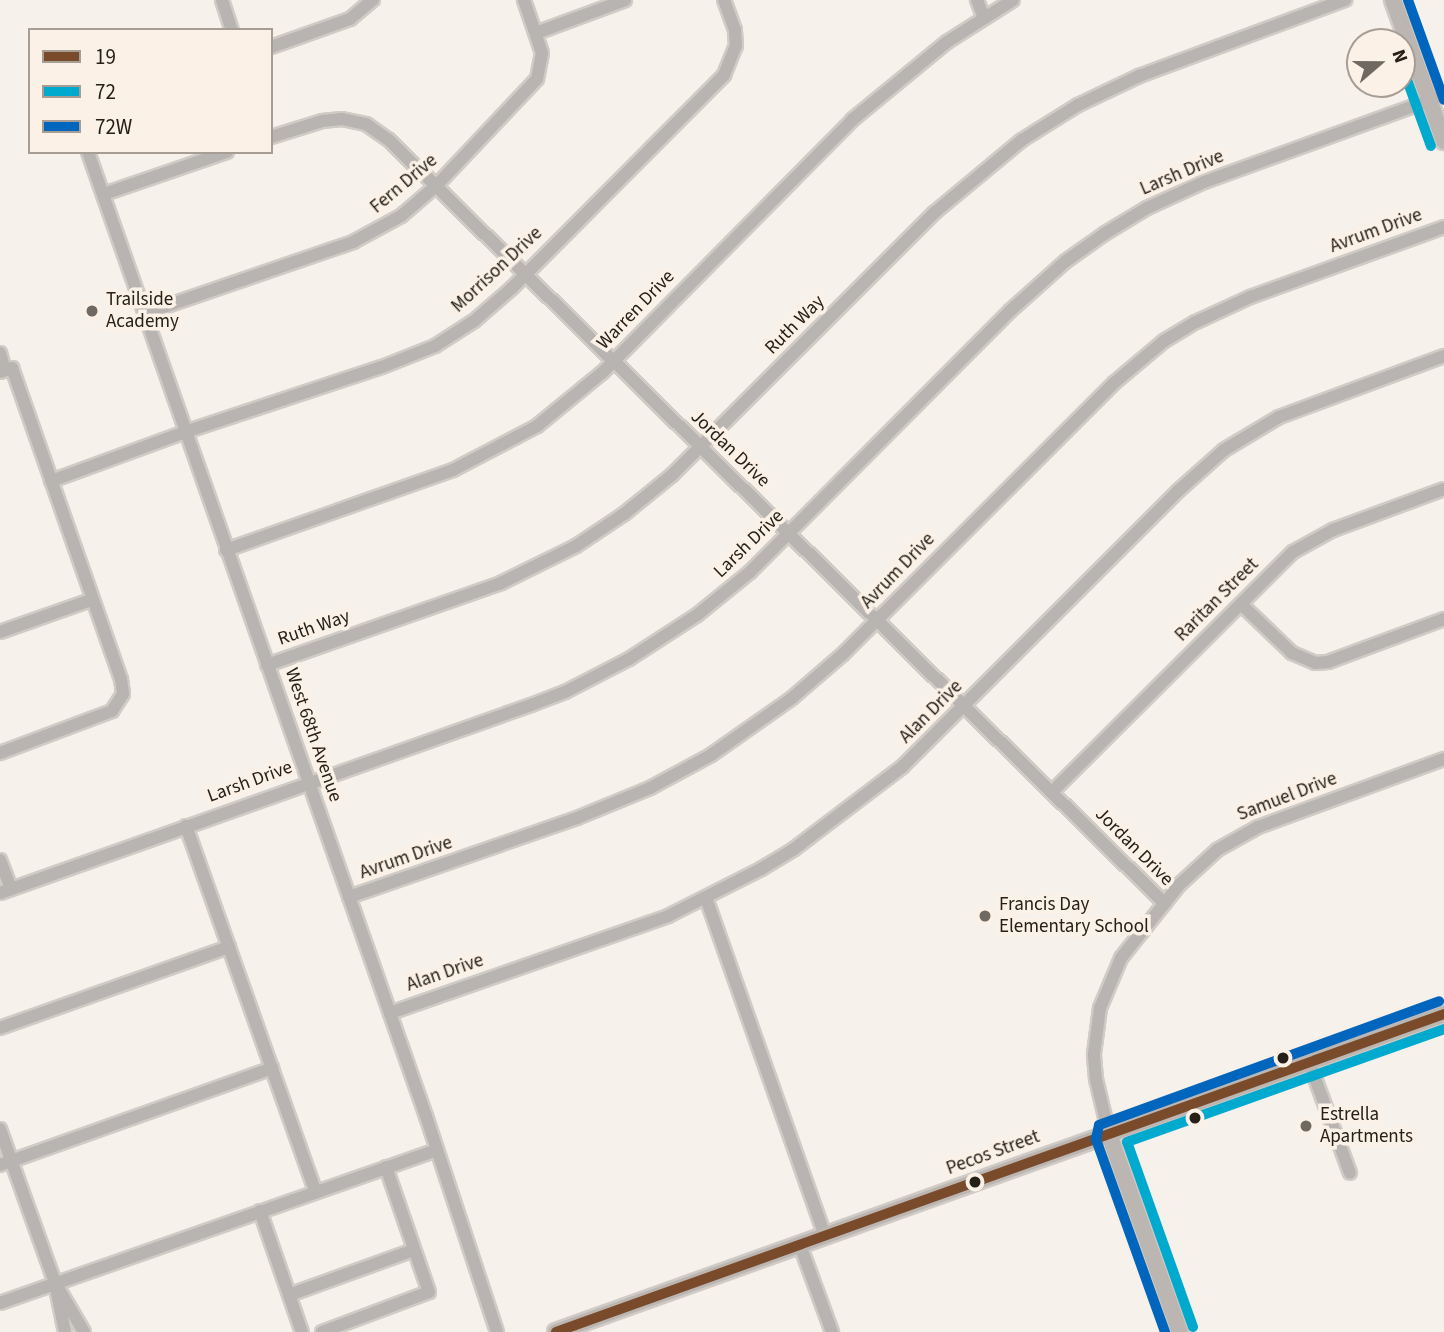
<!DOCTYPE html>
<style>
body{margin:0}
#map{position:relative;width:1444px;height:1332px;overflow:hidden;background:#f7f1eb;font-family:"Source Sans 3",sans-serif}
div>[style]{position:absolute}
.roads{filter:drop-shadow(2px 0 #d1cbc6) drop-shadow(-2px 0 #d1cbc6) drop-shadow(0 2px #d1cbc6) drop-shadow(0 -2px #d1cbc6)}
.minor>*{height:12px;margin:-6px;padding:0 6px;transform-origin:6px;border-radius:6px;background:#b7b4b1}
.major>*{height:16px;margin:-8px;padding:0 8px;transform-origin:8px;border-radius:8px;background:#bbb6b2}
.bus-1>*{height:10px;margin:-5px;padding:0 5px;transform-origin:5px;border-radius:5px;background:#7a4b2a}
.bus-2>*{height:10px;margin:-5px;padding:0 5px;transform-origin:5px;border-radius:5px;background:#00a9ce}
.bus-3>*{height:10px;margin:-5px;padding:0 5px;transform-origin:5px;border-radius:5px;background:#0065bd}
.dots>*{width:19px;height:19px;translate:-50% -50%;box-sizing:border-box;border:4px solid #fcf1e6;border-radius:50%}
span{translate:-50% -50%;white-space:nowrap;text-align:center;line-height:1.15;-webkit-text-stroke:7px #fcf1e6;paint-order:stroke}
.street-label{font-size:19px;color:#262019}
.poi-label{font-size:19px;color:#262019}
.left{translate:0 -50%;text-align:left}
.legend{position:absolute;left:28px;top:28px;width:245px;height:126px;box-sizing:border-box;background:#fcf1e6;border:2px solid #a69d94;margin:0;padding:9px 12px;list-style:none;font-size:21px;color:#262019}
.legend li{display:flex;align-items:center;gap:14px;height:35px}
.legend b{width:35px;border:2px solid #a69d94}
.north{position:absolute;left:1346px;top:28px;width:70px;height:70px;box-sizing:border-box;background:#fcf1e6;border:2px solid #a69d94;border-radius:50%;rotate:70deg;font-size:19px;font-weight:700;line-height:28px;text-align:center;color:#262019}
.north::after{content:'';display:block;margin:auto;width:24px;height:32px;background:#6f6962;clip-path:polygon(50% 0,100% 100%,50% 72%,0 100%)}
</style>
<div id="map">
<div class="roads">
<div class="minor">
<i style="left:222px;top:0;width:32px;rotate:72deg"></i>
<i style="left:977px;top:0;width:19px;rotate:69deg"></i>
<i style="left:536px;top:33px;width:95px;rotate:-20.3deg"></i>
<i style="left:271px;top:47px;width:84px;rotate:-19.5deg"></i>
<i style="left:350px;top:19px;width:30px;rotate:-40deg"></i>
<i style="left:271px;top:137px;width:53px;rotate:-17.4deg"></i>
<i style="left:322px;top:121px;width:20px;rotate:-6deg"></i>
<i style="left:342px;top:119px;width:25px;rotate:12deg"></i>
<i style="left:366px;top:124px;width:28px;rotate:35deg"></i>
<i style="left:389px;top:140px;width:1088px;rotate:44.55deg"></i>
<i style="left:88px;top:152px;width:1022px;rotate:70.68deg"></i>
<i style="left:426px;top:1116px;width:227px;rotate:71.8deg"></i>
<i style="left:104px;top:194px;width:130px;rotate:-18.9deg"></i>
<i style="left:146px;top:313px;width:219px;rotate:-18.9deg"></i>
<i style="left:353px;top:242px;width:55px;rotate:-28.4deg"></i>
<i style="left:401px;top:216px;width:46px;rotate:-40.6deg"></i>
<i style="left:436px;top:186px;width:147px;rotate:-46.7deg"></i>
<i style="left:537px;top:79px;width:26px;rotate:-79deg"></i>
<i style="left:542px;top:53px;width:56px;rotate:-108.8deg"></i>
<i style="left:0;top:353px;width:18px;rotate:74deg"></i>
<i style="left:0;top:372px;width:13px;rotate:-18deg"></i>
<i style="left:12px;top:368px;width:330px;rotate:70.7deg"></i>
<i style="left:121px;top:679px;width:15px;rotate:82deg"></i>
<i style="left:123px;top:694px;width:20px;rotate:123deg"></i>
<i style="left:112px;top:711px;width:120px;rotate:159.4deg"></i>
<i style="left:51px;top:481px;width:143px;rotate:-20.1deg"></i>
<i style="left:185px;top:432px;width:207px;rotate:-18.3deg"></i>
<i style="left:382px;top:367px;width:57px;rotate:-21.6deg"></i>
<i style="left:435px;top:346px;width:46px;rotate:-32.7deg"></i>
<i style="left:474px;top:321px;width:50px;rotate:-41deg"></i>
<i style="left:512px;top:288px;width:301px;rotate:-45.1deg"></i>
<i style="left:724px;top:75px;width:31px;rotate:-68deg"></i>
<i style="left:736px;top:46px;width:16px;rotate:-94deg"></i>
<i style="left:735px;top:30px;width:32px;rotate:-110deg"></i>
<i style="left:226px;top:550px;width:241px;rotate:-19.4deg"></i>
<i style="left:453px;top:470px;width:95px;rotate:-27.6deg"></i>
<i style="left:537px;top:426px;width:85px;rotate:-39.3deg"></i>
<i style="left:603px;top:372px;width:354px;rotate:-45.3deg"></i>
<i style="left:852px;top:120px;width:123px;rotate:-39.4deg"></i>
<i style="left:947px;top:42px;width:78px;rotate:-32.5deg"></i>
<i style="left:1241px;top:604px;width:71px;rotate:43.9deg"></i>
<i style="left:1292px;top:653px;width:25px;rotate:23deg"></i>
<i style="left:1315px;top:663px;width:13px;rotate:-4deg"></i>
<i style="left:1328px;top:662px;width:124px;rotate:-20.3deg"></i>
<i style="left:0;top:632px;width:96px;rotate:-19.4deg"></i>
<i style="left:267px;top:665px;width:248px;rotate:-19.3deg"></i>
<i style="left:501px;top:583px;width:84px;rotate:-26.3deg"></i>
<i style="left:576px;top:546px;width:58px;rotate:-33.7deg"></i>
<i style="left:624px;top:514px;width:62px;rotate:-39.1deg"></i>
<i style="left:672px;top:475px;width:371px;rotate:-45deg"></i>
<i style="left:934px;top:213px;width:114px;rotate:-39.7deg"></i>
<i style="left:1022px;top:140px;width:66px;rotate:-32deg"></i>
<i style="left:1078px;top:105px;width:68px;rotate:-25.4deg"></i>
<i style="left:1139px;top:76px;width:220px;rotate:-20.3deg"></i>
<i style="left:1052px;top:792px;width:340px;rotate:-44.9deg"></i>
<i style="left:1293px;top:552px;width:46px;rotate:-28.8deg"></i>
<i style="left:1333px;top:530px;width:118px;rotate:-20.3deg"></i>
<i style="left:186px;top:826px;width:387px;rotate:70.5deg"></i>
<i style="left:0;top:860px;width:31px;rotate:69deg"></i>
<i style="left:0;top:893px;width:563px;rotate:-19.5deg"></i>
<i style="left:531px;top:705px;width:36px;rotate:-21deg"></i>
<i style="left:565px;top:692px;width:72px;rotate:-27.3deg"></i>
<i style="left:629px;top:659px;width:81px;rotate:-32.9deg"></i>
<i style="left:697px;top:615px;width:68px;rotate:-39.1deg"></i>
<i style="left:750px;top:572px;width:368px;rotate:-45.1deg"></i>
<i style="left:1010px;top:311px;width:75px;rotate:-41.8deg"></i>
<i style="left:1066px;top:261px;width:47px;rotate:-35.4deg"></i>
<i style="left:1104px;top:234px;width:50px;rotate:-31.2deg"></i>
<i style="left:1147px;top:208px;width:63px;rotate:-24.5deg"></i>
<i style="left:1204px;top:182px;width:255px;rotate:-19.9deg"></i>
<i style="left:349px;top:897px;width:241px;rotate:-19.1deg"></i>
<i style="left:577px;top:818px;width:79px;rotate:-22.3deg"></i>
<i style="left:650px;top:788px;width:69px;rotate:-28.4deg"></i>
<i style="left:711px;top:755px;width:99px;rotate:-35.1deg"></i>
<i style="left:792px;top:698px;width:67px;rotate:-40.8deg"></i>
<i style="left:843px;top:654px;width:383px;rotate:-45deg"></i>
<i style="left:1114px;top:383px;width:65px;rotate:-40deg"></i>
<i style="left:1164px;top:341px;width:37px;rotate:-31deg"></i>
<i style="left:1196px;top:322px;width:60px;rotate:-24.8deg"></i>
<i style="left:1250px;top:297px;width:206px;rotate:-19.8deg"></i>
<i style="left:706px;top:898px;width:358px;rotate:70.6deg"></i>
<i style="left:390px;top:1013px;width:294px;rotate:-19.2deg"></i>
<i style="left:668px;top:916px;width:104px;rotate:-26.8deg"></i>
<i style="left:761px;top:869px;width:39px;rotate:-31deg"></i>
<i style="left:794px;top:849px;width:136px;rotate:-37.2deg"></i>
<i style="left:902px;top:767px;width:390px;rotate:-45deg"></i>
<i style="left:1178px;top:491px;width:62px;rotate:-41.7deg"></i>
<i style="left:1224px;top:450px;width:64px;rotate:-31deg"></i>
<i style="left:1279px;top:417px;width:176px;rotate:-20.3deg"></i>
<i style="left:0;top:1028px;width:243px;rotate:-19.5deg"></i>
<i style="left:1309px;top:1062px;width:118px;rotate:69.7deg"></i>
<i style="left:0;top:1129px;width:164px;rotate:70.3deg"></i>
<i style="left:55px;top:1283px;width:50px;rotate:78.5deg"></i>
<i style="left:1109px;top:1134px;width:57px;rotate:-103.3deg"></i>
<i style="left:1096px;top:1079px;width:25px;rotate:-95deg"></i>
<i style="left:1094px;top:1054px;width:46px;rotate:-82.6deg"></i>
<i style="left:1100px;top:1008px;width:54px;rotate:-67.2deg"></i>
<i style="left:1121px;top:958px;width:93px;rotate:-51.5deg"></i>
<i style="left:1179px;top:885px;width:52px;rotate:-42.6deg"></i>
<i style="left:1217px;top:850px;width:47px;rotate:-29.3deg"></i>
<i style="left:1258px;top:827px;width:198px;rotate:-20.1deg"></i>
<i style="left:0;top:1165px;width:289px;rotate:-19.6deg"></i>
<i style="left:260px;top:1211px;width:128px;rotate:70.9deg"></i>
<i style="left:800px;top:1245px;width:93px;rotate:69.8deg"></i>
<i style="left:57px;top:1286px;width:53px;rotate:59.6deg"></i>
<i style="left:289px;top:1295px;width:133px;rotate:-19.8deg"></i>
<i style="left:0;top:1303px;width:463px;rotate:-19.3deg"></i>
<i style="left:322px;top:1332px;width:114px;rotate:-20.5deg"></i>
<i style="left:429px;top:1292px;width:132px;rotate:-109deg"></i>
</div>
<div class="major">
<i style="left:1393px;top:0;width:150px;rotate:70.1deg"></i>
<i style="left:1109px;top:1134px;width:210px;rotate:70.3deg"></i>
<i style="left:556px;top:1332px;width:943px;rotate:-19.7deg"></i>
</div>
</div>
<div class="bus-1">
<i style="left:556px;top:1332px;width:943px;rotate:-19.7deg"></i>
</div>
<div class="bus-2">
<i style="left:1402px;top:66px;width:85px;rotate:70.1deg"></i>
<i style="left:1193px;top:1327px;width:196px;rotate:-109.6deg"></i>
<i style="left:1127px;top:1142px;width:337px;rotate:-19.6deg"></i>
</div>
<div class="bus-3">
<i style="left:1408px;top:0;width:106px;rotate:70.2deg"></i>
<i style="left:1165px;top:1332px;width:205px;rotate:-109.7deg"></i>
<i style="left:1096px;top:1139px;width:14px;rotate:-78deg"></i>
<i style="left:1099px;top:1125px;width:362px;rotate:-20deg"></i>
</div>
<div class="dots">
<i style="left:92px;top:311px;background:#6f6962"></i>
<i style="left:985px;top:916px;background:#6f6962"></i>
<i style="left:1283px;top:1058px;background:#262019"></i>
<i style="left:1195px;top:1118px;background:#262019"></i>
<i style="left:1306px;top:1126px;background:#6f6962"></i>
<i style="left:975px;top:1182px;background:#262019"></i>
</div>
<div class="street-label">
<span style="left:1182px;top:173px;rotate:-23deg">Larsh Drive</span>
<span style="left:404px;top:184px;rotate:-40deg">Fern Drive</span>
<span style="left:1376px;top:231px;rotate:-20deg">Avrum Drive</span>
<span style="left:497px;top:270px;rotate:-43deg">Morrison Drive</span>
<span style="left:636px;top:310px;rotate:-46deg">Warren Drive</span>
<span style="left:795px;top:325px;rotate:-45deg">Ruth Way</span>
<span style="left:730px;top:449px;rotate:44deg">Jordan Drive</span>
<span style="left:749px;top:544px;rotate:-44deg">Larsh Drive</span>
<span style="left:898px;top:571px;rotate:-46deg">Avrum Drive</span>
<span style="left:1217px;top:600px;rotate:-45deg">Raritan Street</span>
<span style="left:314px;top:628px;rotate:-19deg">Ruth Way</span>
<span style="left:931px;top:712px;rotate:-45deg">Alan Drive</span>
<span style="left:313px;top:735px;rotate:71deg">West 68th Avenue</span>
<span style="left:250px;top:782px;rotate:-20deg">Larsh Drive</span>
<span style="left:1287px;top:797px;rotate:-21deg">Samuel Drive</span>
<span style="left:1134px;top:847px;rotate:45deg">Jordan Drive</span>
<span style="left:406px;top:858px;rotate:-19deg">Avrum Drive</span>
<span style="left:445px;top:973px;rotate:-19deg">Alan Drive</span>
<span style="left:993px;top:1153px;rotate:-20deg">Pecos Street</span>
</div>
<div class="poi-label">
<span class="left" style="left:106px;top:311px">Trailside<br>Academy</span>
<span class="left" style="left:999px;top:916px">Francis Day<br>Elementary School</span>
<span class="left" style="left:1320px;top:1126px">Estrella<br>Apartments</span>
</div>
<ul class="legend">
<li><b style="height:9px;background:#7a4b2a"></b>19</li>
<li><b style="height:9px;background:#00a9ce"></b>72</li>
<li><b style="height:9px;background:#0065bd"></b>72W</li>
</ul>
<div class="north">N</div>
</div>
